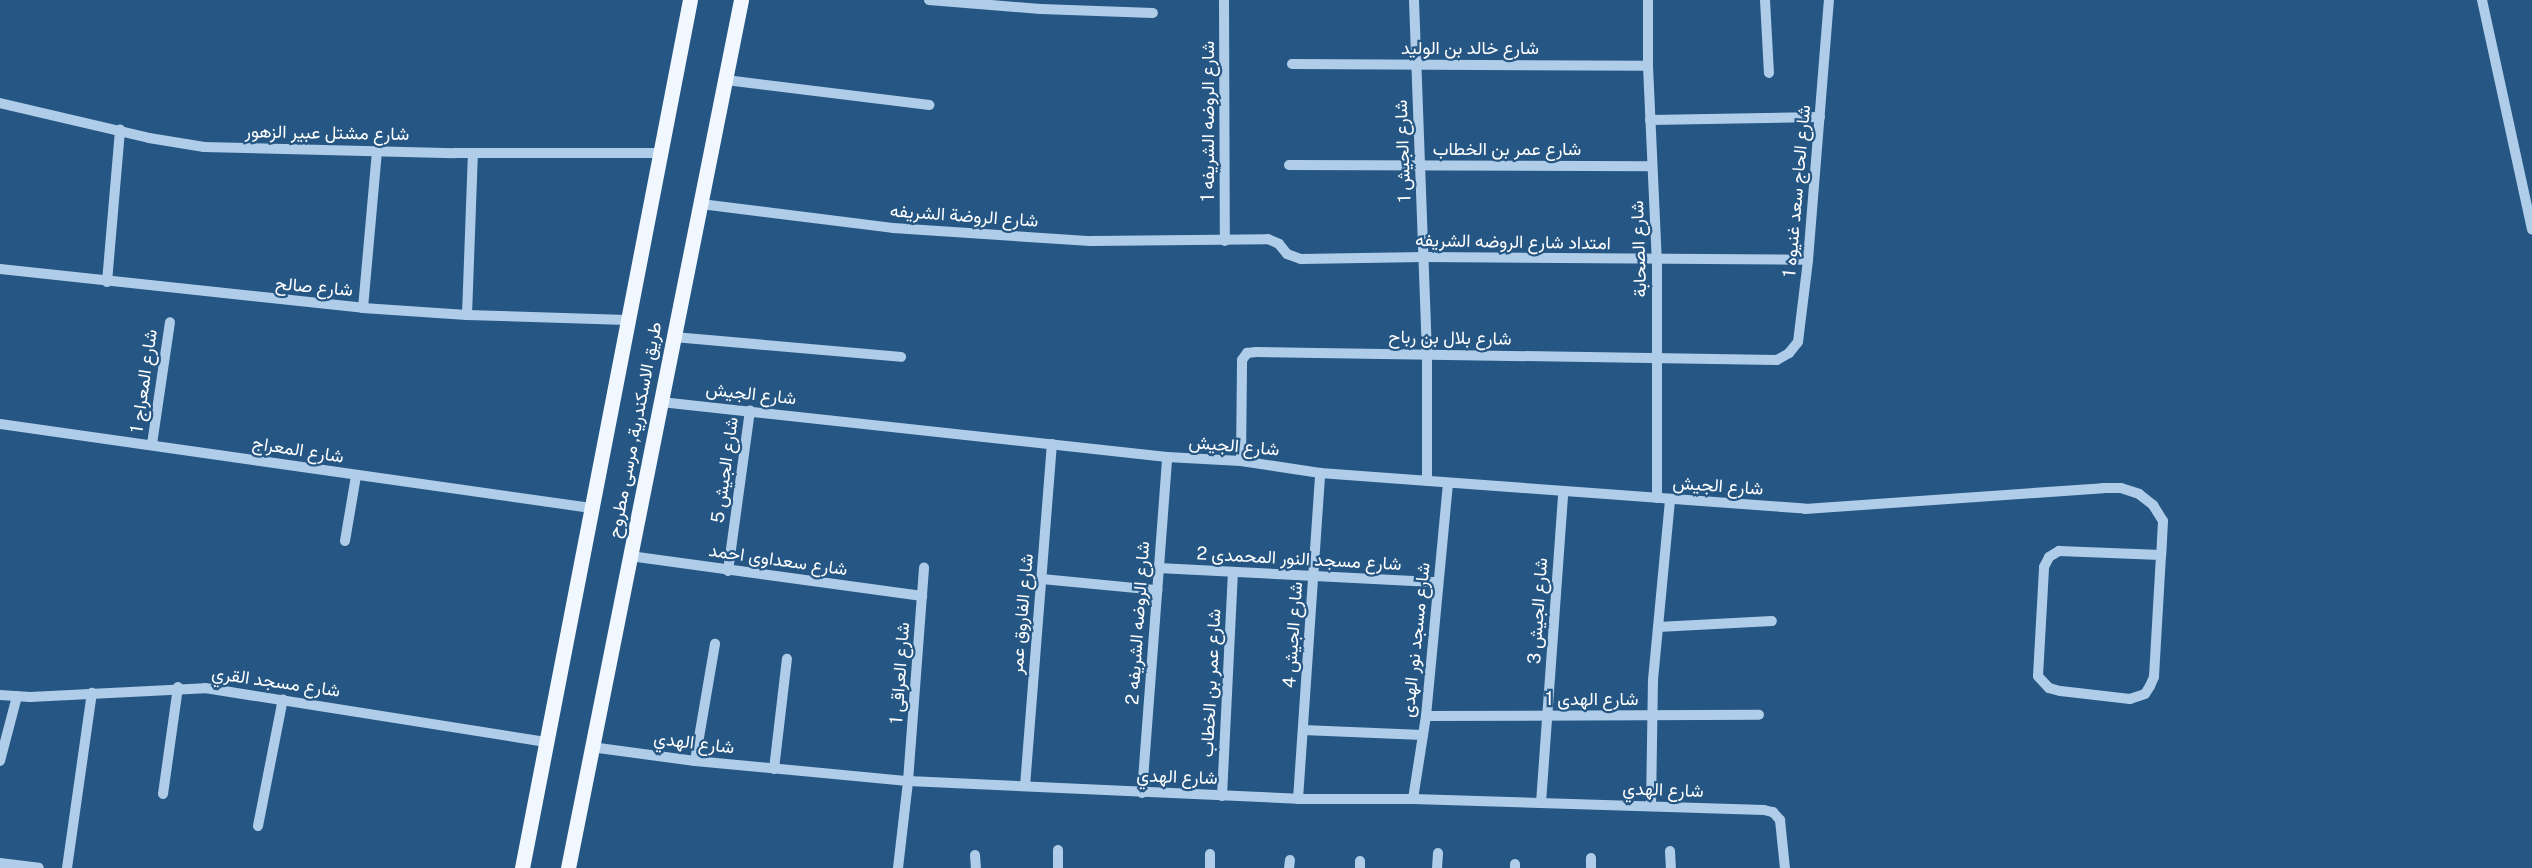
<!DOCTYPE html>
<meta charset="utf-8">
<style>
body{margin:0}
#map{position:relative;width:2532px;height:868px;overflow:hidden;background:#265784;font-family:"Public Sans",Vazirmatn,sans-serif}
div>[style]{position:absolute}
.minor>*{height:10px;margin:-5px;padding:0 5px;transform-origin:5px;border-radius:5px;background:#afcde8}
.major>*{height:15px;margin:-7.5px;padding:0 7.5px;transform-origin:7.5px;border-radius:7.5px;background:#f1f7fe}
span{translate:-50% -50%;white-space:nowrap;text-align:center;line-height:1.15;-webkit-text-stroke:4.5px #265784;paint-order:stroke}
.street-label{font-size:18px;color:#fff}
</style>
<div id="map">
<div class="minor">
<i style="left:929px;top:0;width:112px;rotate:4.6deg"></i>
<i style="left:1041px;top:9px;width:112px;rotate:2deg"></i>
<i style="left:1224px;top:0;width:241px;rotate:89.8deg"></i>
<i style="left:1414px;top:0;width:355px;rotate:87.9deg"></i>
<i style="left:1427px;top:355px;width:126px;rotate:90deg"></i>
<i style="left:1648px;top:0;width:66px;rotate:90deg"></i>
<i style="left:1648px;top:66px;width:195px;rotate:87.4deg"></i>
<i style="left:1657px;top:261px;width:237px;rotate:90deg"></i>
<i style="left:1765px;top:0;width:73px;rotate:86.9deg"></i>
<i style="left:2482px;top:0;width:235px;rotate:77.7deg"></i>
<i style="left:1292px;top:64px;width:356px;rotate:0.3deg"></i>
<i style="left:726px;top:80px;width:205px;rotate:7deg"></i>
<i style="left:0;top:103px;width:153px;rotate:13.2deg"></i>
<i style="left:149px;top:138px;width:56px;rotate:9.3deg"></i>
<i style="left:204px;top:147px;width:251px;rotate:1.4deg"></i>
<i style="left:455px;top:153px;width:203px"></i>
<i style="left:1650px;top:120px;width:170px;rotate:-1deg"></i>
<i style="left:1289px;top:165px;width:363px;rotate:0.2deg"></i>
<i style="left:701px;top:204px;width:193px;rotate:7.1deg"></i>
<i style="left:893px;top:228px;width:198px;rotate:3.8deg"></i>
<i style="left:1091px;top:241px;width:177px;rotate:-0.6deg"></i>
<i style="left:1268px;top:239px;width:12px;rotate:24deg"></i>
<i style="left:1279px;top:244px;width:13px;rotate:51deg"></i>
<i style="left:1287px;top:254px;width:15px;rotate:20deg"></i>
<i style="left:1301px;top:259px;width:123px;rotate:-0.9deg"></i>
<i style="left:1424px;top:257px;width:384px;rotate:0.4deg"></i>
<i style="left:0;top:269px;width:365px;rotate:6.1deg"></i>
<i style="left:363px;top:308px;width:104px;rotate:3.9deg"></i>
<i style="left:467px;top:315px;width:160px;rotate:1.8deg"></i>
<i style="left:107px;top:282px;width:153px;rotate:-85.1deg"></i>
<i style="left:363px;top:308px;width:158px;rotate:-84.9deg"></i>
<i style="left:467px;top:315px;width:162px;rotate:-87.9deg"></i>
<i style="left:674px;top:337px;width:228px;rotate:5deg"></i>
<i style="left:661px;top:402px;width:509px;rotate:6.2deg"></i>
<i style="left:1167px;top:457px;width:74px;rotate:3.1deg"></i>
<i style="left:1241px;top:461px;width:80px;rotate:8.6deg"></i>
<i style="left:1320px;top:473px;width:486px;rotate:4.2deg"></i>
<i style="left:1805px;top:509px;width:299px;rotate:-4deg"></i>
<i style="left:2103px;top:488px;width:18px"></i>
<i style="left:2121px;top:488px;width:19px;rotate:18deg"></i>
<i style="left:2139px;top:494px;width:18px;rotate:38deg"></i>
<i style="left:2153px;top:505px;width:19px;rotate:58deg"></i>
<i style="left:2163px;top:521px;width:34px;rotate:93deg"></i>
<i style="left:2161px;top:555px;width:122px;rotate:93.3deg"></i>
<i style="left:2154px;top:677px;width:10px;rotate:114deg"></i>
<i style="left:2150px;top:686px;width:9px;rotate:122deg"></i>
<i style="left:2145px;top:694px;width:16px;rotate:162deg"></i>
<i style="left:2130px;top:699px;width:70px;rotate:-173.5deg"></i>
<i style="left:2060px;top:691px;width:11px;rotate:-165deg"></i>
<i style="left:2049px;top:688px;width:16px;rotate:-133deg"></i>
<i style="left:2038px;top:676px;width:109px;rotate:-86.8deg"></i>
<i style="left:2044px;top:567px;width:11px;rotate:-63deg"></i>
<i style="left:2049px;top:557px;width:12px;rotate:-31deg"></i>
<i style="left:2059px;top:551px;width:102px;rotate:2.2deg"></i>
<i style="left:0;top:424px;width:597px;rotate:8.09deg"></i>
<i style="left:152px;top:444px;width:123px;rotate:-81.6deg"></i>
<i style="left:1241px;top:461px;width:101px;rotate:-89.4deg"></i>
<i style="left:1242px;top:360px;width:9px;rotate:-54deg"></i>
<i style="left:1247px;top:353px;width:9px;rotate:-6deg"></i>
<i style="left:1256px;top:352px;width:521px;rotate:0.88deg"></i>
<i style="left:1777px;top:360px;width:14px;rotate:-30deg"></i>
<i style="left:1789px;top:353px;width:14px;rotate:-51deg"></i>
<i style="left:1798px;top:342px;width:83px;rotate:-83deg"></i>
<i style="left:1808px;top:260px;width:261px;rotate:-85.4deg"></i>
<i style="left:345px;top:541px;width:66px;rotate:-80.4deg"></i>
<i style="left:630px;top:556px;width:295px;rotate:7.8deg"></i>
<i style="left:1158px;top:568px;width:280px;rotate:2.9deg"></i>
<i style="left:728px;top:571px;width:162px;rotate:-82.2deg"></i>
<i style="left:1042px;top:579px;width:116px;rotate:5.5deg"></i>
<i style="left:1658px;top:627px;width:114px;rotate:-3deg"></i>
<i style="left:0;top:695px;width:30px;rotate:4deg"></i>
<i style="left:30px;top:697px;width:175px;rotate:-2.9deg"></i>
<i style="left:205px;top:688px;width:345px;rotate:9deg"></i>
<i style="left:1426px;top:716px;width:333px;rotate:-0.2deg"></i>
<i style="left:1303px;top:730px;width:120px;rotate:2.4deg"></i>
<i style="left:591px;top:747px;width:105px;rotate:7.7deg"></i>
<i style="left:695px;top:761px;width:214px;rotate:5.4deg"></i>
<i style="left:908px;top:781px;width:390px;rotate:2.6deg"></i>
<i style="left:1298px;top:799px;width:115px"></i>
<i style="left:1413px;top:799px;width:351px;rotate:1.8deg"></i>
<i style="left:1764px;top:810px;width:9px;rotate:13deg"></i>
<i style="left:1773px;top:812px;width:11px;rotate:49deg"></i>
<i style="left:1780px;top:820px;width:48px;rotate:84.1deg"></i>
<i style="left:0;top:761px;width:67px;rotate:-75.3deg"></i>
<i style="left:695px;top:761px;width:119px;rotate:-80.3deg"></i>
<i style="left:774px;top:769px;width:111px;rotate:-83.3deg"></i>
<i style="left:1025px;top:786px;width:343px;rotate:-85.5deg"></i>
<i style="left:1142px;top:793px;width:337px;rotate:-85.7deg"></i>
<i style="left:163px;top:794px;width:108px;rotate:-82deg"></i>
<i style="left:1222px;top:796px;width:224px;rotate:-87.2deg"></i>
<i style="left:1298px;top:799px;width:327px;rotate:-86.1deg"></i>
<i style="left:1413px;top:799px;width:84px;rotate:-81.1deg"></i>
<i style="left:1426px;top:716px;width:234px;rotate:-84.6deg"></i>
<i style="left:1541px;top:803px;width:311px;rotate:-85.9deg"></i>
<i style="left:1651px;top:806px;width:126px;rotate:-89.1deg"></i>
<i style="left:1653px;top:680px;width:182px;rotate:-84.6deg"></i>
<i style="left:258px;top:826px;width:129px;rotate:-78.9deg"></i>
<i style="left:1670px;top:851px;width:17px;rotate:87deg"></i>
<i style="left:975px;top:855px;width:13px;rotate:86deg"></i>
<i style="left:0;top:863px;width:39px;rotate:7deg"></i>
<i style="left:67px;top:868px;width:177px;rotate:-81.9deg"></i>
<i style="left:898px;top:868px;width:88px;rotate:-83.4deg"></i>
<i style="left:908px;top:781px;width:214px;rotate:-85.7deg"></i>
<i style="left:1058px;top:868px;width:18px;rotate:-90deg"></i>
<i style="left:1210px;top:868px;width:14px;rotate:-90deg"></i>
<i style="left:1289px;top:868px;width:8px;rotate:-83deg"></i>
<i style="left:1360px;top:868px;width:7px;rotate:-90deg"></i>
<i style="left:1437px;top:868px;width:15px;rotate:-86deg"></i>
<i style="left:1515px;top:868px;width:4px;rotate:-90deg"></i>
<i style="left:1591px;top:868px;width:10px;rotate:-90deg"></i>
</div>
<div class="major">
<i style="left:522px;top:868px;width:884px;rotate:-79.05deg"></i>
<i style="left:568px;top:868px;width:885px;rotate:-78.73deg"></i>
</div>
<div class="street-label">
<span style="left:1470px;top:48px">شارع خالد بن الوليد</span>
<span style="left:1208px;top:121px;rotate:-90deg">شارع الروضه الشريفه 1</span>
<span style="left:327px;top:133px;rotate:1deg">شارع مشتل عبير الزهور</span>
<span style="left:1507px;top:149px">شارع عمر بن الخطاب</span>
<span style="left:1403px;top:151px;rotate:-92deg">شارع الجيش 1</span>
<span style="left:1797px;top:191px;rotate:-85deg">شارع الحاج سعد غنيوه 1</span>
<span style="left:964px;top:216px;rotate:4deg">شارع الروضة الشريفه</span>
<span style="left:1513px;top:242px;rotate:1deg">امتداد شارع الروضه الشريفه</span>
<span style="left:1639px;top:249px;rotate:-92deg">شارع الصحابة</span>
<span style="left:314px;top:287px;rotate:5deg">شارع صالح</span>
<span style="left:1450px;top:338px;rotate:1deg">شارع بلال بن رباح</span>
<span style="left:144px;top:381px;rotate:-82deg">شارع المعراج 1</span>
<span style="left:751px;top:394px;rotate:6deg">شارع الجيش</span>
<span style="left:635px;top:430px;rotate:-79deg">طريق الاسكندرية, مرسى مطروح</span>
<span style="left:1234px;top:446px;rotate:5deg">شارع الجيش</span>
<span style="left:298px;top:450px;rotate:9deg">شارع المعراج</span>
<span style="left:725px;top:470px;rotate:-82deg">شارع الجيش 5</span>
<span style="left:1718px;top:486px;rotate:4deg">شارع الجيش</span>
<span style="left:1299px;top:559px;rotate:3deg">شارع مسجد النور المحمدى 2</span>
<span style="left:778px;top:560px;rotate:8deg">شارع سعداوى احمد</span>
<span style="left:1538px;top:611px;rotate:-86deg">شارع الجيش 3</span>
<span style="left:1022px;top:614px;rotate:-85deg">شارع الفاروق عمر</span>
<span style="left:1138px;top:623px;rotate:-86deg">شارع الروضه الشريفه 2</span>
<span style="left:1293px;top:635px;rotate:-86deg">شارع الجيش 4</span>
<span style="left:1416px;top:640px;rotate:-84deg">شارع مسجد نور الهدى</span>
<span style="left:900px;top:673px;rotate:-86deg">شارع العراقى 1</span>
<span style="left:276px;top:682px;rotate:8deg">شارع مسجد القري</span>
<span style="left:1211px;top:683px;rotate:-87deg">شارع عمر بن الخطاب</span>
<span style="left:1592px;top:699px">شارع الهدى 1</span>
<span style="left:694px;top:743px;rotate:7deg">شارع الهدي</span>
<span style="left:1177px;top:777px;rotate:2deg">شارع الهدي</span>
<span style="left:1663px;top:790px;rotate:2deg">شارع الهدي</span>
</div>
</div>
